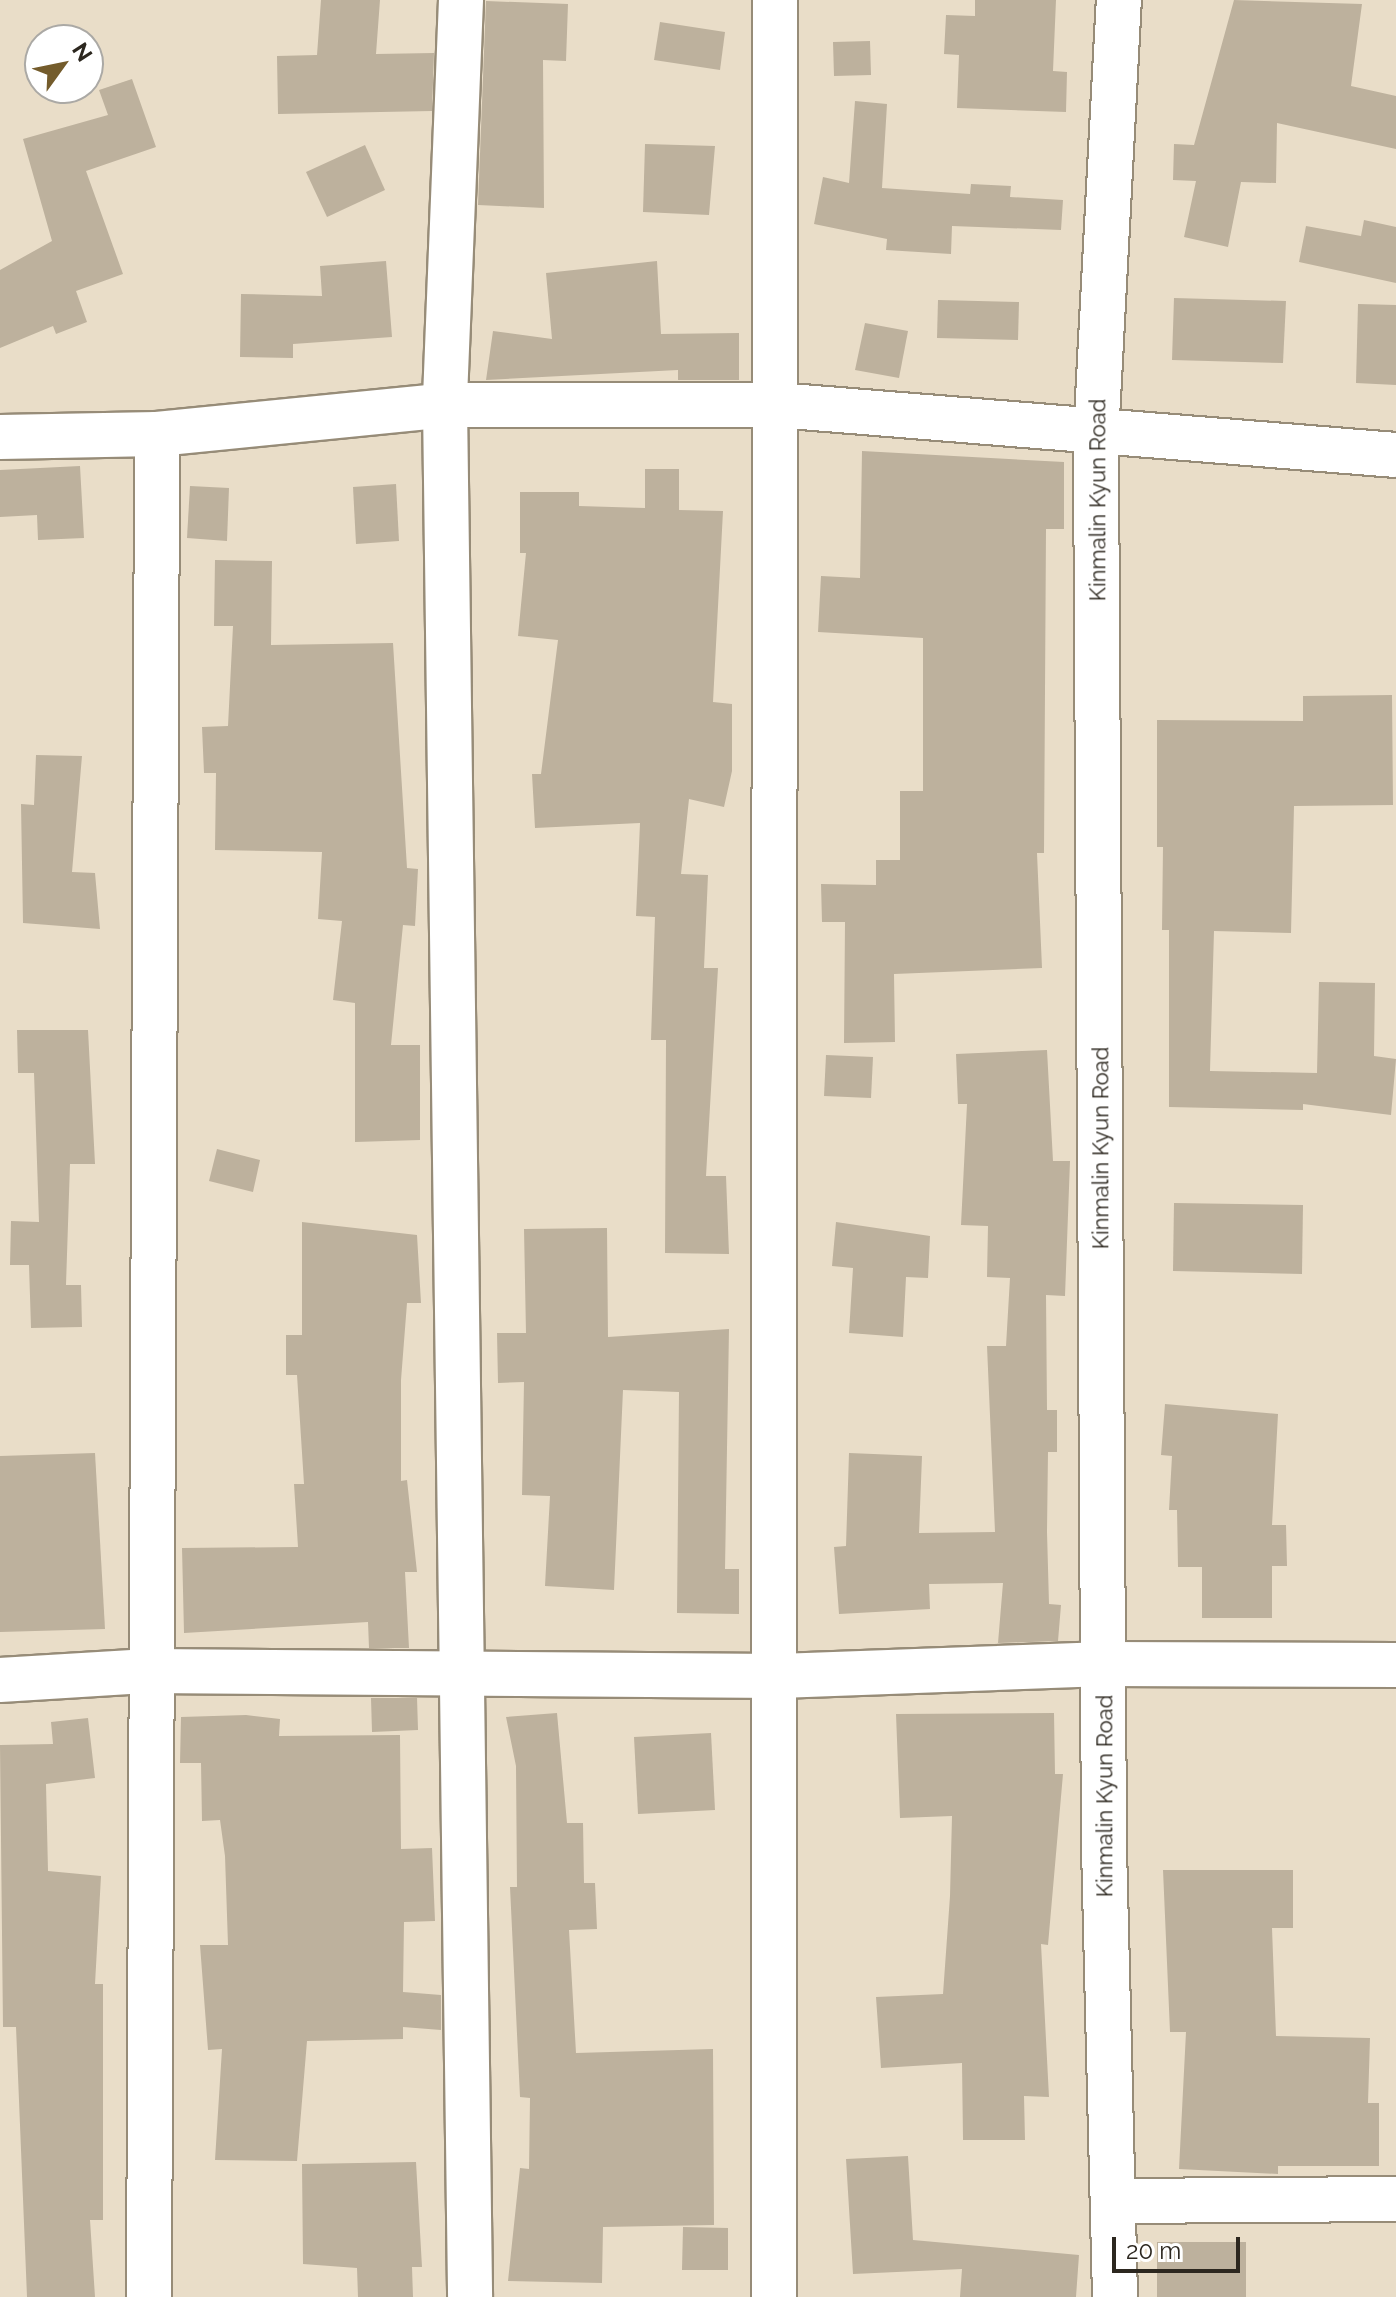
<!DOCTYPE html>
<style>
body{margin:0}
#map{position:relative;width:1396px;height:2297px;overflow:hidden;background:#e9ddc8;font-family:Raleway,sans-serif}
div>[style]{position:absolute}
.building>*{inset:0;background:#bdb19d}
.roads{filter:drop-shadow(2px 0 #978c78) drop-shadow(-2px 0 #978c78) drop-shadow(0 2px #978c78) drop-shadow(0 -2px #978c78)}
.minor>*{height:44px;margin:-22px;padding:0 22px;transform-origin:22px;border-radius:22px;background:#fff}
span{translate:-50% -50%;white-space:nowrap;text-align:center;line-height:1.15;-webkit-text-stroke:6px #fff;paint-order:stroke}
.street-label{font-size:22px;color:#2c271f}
.north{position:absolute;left:24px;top:24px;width:80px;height:80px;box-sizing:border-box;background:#fff;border:2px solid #aba9a5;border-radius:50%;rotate:57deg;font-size:22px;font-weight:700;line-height:32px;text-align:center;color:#2c271f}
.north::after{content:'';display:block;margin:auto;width:28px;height:36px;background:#745c2c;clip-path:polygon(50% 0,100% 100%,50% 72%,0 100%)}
.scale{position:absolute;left:1112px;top:2237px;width:128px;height:36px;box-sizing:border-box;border:4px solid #2c271f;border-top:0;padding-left:10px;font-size:24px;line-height:28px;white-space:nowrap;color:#2c271f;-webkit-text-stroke:6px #fff;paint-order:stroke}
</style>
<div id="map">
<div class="building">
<i style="clip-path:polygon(321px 0,380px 0,376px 54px,434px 53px,432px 111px,278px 114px,277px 56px,317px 55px)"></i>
<i style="clip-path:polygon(975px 0,1056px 0,1053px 71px,1067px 72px,1066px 112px,957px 108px,959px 55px,944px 54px,946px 15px,975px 16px)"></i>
<i style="clip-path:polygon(1234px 0,1362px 4px,1351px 86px,1396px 96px,1396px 149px,1277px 123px,1276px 183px,1241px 182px,1228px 247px,1184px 237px,1196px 181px,1173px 180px,1174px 144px,1194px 145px)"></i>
<i style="clip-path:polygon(486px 1px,568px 4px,566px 61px,543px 60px,544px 208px,478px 205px)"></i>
<i style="clip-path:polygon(660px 22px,725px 32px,720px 70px,654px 60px)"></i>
<i style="clip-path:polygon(870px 41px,871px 75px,834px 76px,833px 42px)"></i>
<i style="clip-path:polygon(132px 79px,156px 147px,86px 171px,123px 274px,76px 291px,87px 322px,56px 334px,53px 326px,0 348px,0 270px,52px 241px,23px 139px,108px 115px,99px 90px)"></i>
<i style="clip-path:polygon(855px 101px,887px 104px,882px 188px,970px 194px,971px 184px,1011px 186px,1010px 197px,1063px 200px,1061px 230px,952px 226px,951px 254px,886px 250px,887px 239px,814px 224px,823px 177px,849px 183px)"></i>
<i style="clip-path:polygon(645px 144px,715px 146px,709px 215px,643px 212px)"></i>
<i style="clip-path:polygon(365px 145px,385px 190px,327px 217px,306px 172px)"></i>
<i style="clip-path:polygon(1364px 220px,1396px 227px,1396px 283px,1299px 262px,1306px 226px,1361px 236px)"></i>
<i style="clip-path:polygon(386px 261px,392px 337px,293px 344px,293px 358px,240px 357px,241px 294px,322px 296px,320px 266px)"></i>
<i style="clip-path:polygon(657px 261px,661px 334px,739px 333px,739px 380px,678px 380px,678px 370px,486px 380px,493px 331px,552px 339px,546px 273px)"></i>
<i style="clip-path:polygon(1174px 298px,1286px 301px,1283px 363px,1172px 360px)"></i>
<i style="clip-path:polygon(938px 300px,1019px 302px,1018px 340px,937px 338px)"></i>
<i style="clip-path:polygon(1358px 304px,1396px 305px,1396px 385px,1356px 383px)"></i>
<i style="clip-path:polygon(865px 323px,908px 331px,899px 378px,855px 370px)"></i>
<i style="clip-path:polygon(862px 451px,1064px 462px,1064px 529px,1046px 529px,1044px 853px,1037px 853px,1042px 968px,894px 974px,895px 1042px,844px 1043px,845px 922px,822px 922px,821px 884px,876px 885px,876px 860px,900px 860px,900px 791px,923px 791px,923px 638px,818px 632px,821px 576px,860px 578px)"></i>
<i style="clip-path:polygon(80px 466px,84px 538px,38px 540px,37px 515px,0 517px,0 470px)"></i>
<i style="clip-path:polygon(645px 469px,679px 469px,679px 510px,723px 511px,713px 702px,732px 704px,732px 771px,724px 807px,689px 799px,681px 874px,708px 875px,704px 968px,718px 968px,706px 1176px,726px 1176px,729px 1254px,665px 1253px,666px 1040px,651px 1040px,655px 917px,636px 916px,640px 823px,535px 828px,532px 774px,541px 774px,558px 640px,518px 636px,526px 553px,520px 553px,520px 492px,579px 492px,579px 506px,645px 508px)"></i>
<i style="clip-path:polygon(396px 484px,399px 541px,356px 544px,353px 487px)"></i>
<i style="clip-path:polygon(190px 486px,229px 488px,227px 541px,187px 538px)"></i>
<i style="clip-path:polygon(215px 560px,272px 561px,271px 645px,393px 643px,407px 868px,418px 869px,415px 926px,403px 925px,391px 1045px,420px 1045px,420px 1140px,355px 1142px,355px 1003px,333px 1000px,342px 921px,318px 919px,322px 852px,215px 850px,216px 773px,204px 773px,202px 727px,228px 726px,233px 626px,214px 626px)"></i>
<i style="clip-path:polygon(1392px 695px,1393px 805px,1294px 806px,1291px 933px,1214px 931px,1210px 1071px,1317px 1073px,1319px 982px,1375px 983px,1374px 1056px,1396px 1059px,1391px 1115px,1303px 1104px,1303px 1110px,1169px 1107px,1169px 930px,1162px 930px,1163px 847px,1157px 847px,1157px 720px,1303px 721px,1303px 696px)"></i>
<i style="clip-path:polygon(36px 755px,82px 756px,72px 872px,95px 873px,100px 929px,23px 923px,21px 804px,34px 805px)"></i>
<i style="clip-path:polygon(17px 1030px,88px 1030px,95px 1164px,70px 1164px,66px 1285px,81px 1285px,82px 1327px,31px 1328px,29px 1265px,10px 1265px,11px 1221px,39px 1222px,34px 1073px,18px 1073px)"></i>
<i style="clip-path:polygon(1047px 1050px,1053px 1161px,1070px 1161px,1065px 1296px,1046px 1295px,1047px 1410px,1057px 1410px,1057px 1452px,1048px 1452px,1047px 1532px,1049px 1604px,1061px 1605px,1058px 1641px,998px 1643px,1003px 1583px,929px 1584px,930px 1609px,839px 1614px,834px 1547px,846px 1546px,849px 1453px,922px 1456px,919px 1533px,995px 1532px,987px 1346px,1006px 1346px,1010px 1278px,987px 1277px,988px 1226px,961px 1225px,967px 1104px,958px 1104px,956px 1054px)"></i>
<i style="clip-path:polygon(826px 1055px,873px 1057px,871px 1098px,824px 1096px)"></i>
<i style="clip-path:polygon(217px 1149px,260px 1160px,253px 1192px,209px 1181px)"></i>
<i style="clip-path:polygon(1174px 1203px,1303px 1205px,1302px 1274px,1173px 1271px)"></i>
<i style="clip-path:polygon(302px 1222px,417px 1235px,421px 1303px,407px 1303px,401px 1380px,401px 1481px,407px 1480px,417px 1572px,405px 1572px,409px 1648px,369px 1648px,368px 1622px,184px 1633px,182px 1548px,298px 1547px,294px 1484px,304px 1484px,297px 1375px,286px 1375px,286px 1335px,302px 1335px)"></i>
<i style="clip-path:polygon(836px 1222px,930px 1236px,928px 1278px,906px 1277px,903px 1337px,849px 1333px,853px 1268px,832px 1266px)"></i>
<i style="clip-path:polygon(607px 1228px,608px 1337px,729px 1329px,725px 1569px,739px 1569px,739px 1614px,677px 1613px,679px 1392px,623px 1390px,614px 1590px,545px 1586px,550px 1496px,522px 1495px,524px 1382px,498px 1383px,497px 1333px,526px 1333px,524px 1229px)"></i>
<i style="clip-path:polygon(1165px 1404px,1278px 1414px,1272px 1525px,1286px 1525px,1287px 1566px,1272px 1566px,1272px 1618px,1202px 1618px,1202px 1567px,1178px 1567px,1177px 1510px,1169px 1510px,1172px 1456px,1161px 1455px)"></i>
<i style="clip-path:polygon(95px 1453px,105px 1629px,0 1632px,0 1456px)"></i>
<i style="clip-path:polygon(371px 1698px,417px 1698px,418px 1730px,372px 1732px)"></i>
<i style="clip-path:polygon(557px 1713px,567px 1823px,583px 1823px,584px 1883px,595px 1883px,597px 1929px,569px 1930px,576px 2053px,713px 2049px,714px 2225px,603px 2227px,602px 2283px,508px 2281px,520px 2168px,529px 2169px,530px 2098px,520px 2097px,510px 1887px,517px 1887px,516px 1766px,506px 1717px)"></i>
<i style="clip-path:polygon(1054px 1713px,1055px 1774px,1063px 1774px,1048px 1945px,1041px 1944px,1049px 2097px,1024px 2096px,1025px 2140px,963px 2140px,962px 2063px,881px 2068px,876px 1997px,943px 1994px,950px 1896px,952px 1816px,900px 1818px,896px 1714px)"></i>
<i style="clip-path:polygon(246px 1715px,280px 1719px,279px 1736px,400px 1735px,401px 1849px,432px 1848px,435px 1921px,404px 1922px,403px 1992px,441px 1995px,441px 2030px,403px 2027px,403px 2039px,307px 2041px,297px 2161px,215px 2160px,222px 2049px,208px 2050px,200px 1945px,228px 1945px,225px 1856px,220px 1820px,202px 1821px,201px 1763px,180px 1763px,181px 1717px)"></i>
<i style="clip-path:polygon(88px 1718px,95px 1778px,46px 1784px,48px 1871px,101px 1876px,95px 1984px,103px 1984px,103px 2220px,90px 2220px,95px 2297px,27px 2297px,16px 2027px,3px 2027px,0 1745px,53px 1744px,51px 1722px)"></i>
<i style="clip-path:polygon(711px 1733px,715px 1810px,638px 1814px,634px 1737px)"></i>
<i style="clip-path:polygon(1163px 1870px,1293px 1870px,1293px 1928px,1272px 1928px,1276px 2036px,1370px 2038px,1368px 2103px,1379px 2103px,1379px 2166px,1278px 2166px,1278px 2174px,1179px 2169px,1186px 2032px,1170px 2032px)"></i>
<i style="clip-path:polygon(908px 2156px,913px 2240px,1079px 2255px,1076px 2297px,960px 2297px,962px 2269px,853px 2274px,846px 2159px)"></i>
<i style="clip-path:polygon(416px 2162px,422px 2267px,412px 2267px,413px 2297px,358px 2297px,357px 2268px,303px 2264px,302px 2164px)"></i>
<i style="clip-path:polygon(683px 2227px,728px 2228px,728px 2270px,682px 2270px)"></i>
<i style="clip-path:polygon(1157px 2242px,1246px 2242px,1246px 2297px,1157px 2297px)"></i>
</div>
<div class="roads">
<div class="minor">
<i style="left:461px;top:0;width:405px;rotate:92.3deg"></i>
<i style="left:445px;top:405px;width:1892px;rotate:89.24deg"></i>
<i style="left:0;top:437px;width:157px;rotate:-1.1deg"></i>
<i style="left:157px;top:434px;width:289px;rotate:-5.7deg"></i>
<i style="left:445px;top:405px;width:332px"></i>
<i style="left:777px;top:405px;width:621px;rotate:4.62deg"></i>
<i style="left:0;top:1680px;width:149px;rotate:-3.5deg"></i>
<i style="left:149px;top:1671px;width:630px;rotate:0.45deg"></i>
<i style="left:779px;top:1676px;width:326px;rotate:-2.1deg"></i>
<i style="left:1105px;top:1664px;width:291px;rotate:0.2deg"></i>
<i style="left:1115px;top:2201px;width:281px;rotate:-0.4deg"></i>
<i style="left:149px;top:2297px;width:1863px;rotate:-89.75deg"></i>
<i style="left:774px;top:2297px;width:2297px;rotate:-89.98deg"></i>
<i style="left:1115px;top:2297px;width:451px;rotate:-91.4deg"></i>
<i style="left:1104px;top:1846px;width:1410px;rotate:-90.33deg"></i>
<i style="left:1096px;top:436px;width:437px;rotate:-87deg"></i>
</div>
</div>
<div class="street-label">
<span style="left:1098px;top:500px;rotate:-90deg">Kinmalin Kyun Road</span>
<span style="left:1101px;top:1148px;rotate:-90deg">Kinmalin Kyun Road</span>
<span style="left:1105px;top:1796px;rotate:-90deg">Kinmalin Kyun Road</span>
</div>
<div class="north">N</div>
<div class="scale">20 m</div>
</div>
